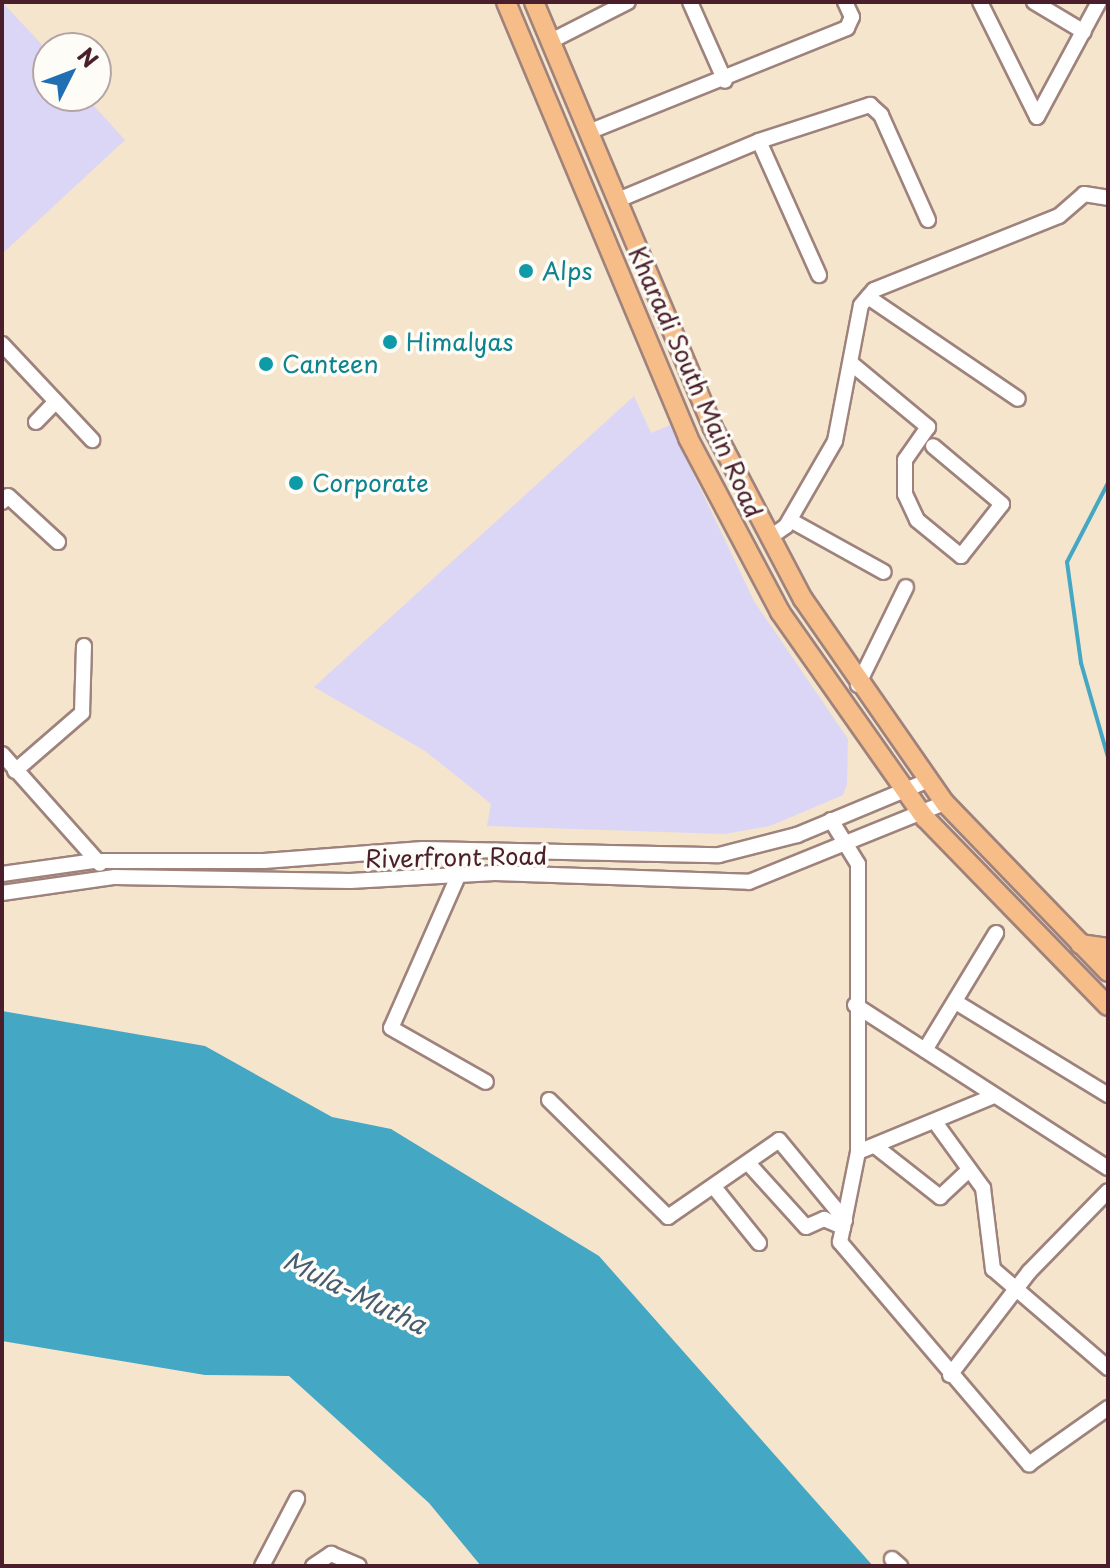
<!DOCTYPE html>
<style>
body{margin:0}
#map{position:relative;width:1110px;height:1568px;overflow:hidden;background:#f4e5cc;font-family:"Playpen Sans",sans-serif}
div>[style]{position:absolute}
.built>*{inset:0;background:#dcd6f6}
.water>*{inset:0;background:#44a7c4}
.stream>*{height:4px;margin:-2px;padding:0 2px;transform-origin:2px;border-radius:2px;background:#44a7c4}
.roads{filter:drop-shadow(2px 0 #9f827c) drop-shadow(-2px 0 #9f827c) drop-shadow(0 2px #9f827c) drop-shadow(0 -2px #9f827c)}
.minor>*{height:14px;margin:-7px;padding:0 7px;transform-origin:7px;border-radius:7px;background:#fff}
.major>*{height:18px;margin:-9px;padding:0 9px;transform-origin:9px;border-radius:9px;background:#f7bd88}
.dots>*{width:22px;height:22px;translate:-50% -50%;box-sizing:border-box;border:4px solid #fdfcf7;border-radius:50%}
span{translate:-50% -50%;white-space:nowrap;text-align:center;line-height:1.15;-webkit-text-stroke:7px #fdfcf7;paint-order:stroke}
.culture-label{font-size:24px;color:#0d838f}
.left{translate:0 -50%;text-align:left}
.street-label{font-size:24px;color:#4a1f2b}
.water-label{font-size:26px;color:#475c70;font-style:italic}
.frame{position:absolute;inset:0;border:4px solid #4a1f2b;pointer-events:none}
.north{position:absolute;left:32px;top:32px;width:80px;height:80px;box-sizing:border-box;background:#fdfcf7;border:2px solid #b5a4a5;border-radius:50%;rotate:48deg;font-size:22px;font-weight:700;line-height:32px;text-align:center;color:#4a1f2b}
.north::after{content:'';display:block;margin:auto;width:28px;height:36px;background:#1f6fb2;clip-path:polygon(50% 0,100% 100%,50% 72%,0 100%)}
</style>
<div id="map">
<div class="built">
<i style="clip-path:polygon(2px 2px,48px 51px,48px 96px,85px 96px,125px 140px,2px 254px)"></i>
<i style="clip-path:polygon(634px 396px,651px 433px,670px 425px,754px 601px,848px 739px,847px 784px,843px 795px,770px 826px,724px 834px,487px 826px,491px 804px,474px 790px,425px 751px,314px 687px)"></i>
</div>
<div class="water">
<i style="clip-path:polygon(2px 1011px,205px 1046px,332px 1117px,391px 1129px,599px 1256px,873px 1566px,481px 1566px,429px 1503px,289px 1376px,205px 1375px,2px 1341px)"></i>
</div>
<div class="stream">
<i style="left:1108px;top:483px;width:89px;rotate:117.4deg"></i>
<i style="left:1067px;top:562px;width:102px;rotate:82.1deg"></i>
<i style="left:1081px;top:663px;width:98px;rotate:74deg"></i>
</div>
<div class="roads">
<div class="minor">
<i style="left:690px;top:2px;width:86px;rotate:66.1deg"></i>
<i style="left:980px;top:2px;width:128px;rotate:63.6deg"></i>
<i style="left:1037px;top:117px;width:131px;rotate:-61.7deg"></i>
<i style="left:1034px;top:2px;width:58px;rotate:31deg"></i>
<i style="left:551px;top:41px;width:86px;rotate:-26.9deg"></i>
<i style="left:591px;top:131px;width:276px;rotate:-21.9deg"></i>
<i style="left:847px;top:28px;width:12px;rotate:-66deg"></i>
<i style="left:852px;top:17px;width:17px;rotate:-115deg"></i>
<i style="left:759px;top:141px;width:147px;rotate:65.9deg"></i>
<i style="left:618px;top:200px;width:153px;rotate:-22.7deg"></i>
<i style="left:759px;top:141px;width:117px;rotate:-18deg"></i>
<i style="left:870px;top:105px;width:15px;rotate:42deg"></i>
<i style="left:881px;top:115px;width:115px;rotate:65.9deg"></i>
<i style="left:868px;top:297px;width:181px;rotate:34.2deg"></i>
<i style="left:2px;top:344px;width:132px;rotate:46.8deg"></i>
<i style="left:852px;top:364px;width:99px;rotate:39.7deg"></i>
<i style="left:928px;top:427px;width:40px;rotate:124.9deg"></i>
<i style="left:905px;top:460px;width:34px;rotate:90deg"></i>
<i style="left:905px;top:494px;width:29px;rotate:65deg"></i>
<i style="left:917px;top:520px;width:57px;rotate:39.3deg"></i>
<i style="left:961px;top:556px;width:66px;rotate:-51.7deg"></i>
<i style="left:1002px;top:504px;width:90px;rotate:-140deg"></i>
<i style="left:36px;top:422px;width:28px;rotate:-46deg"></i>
<i style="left:2px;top:502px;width:8px;rotate:-45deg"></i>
<i style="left:8px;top:496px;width:68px;rotate:42.6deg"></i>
<i style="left:790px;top:520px;width:107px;rotate:29deg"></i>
<i style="left:769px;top:538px;width:21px;rotate:-35deg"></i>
<i style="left:786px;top:526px;width:98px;rotate:-60deg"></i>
<i style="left:835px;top:441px;width:138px;rotate:-79.2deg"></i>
<i style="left:861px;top:305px;width:20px;rotate:-49deg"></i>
<i style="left:874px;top:290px;width:199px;rotate:-21.8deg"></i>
<i style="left:1059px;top:216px;width:33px;rotate:-41deg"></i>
<i style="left:1084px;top:194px;width:24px;rotate:9deg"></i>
<i style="left:858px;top:685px;width:109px;rotate:-63.9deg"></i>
<i style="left:2px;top:754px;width:147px;rotate:48.3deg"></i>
<i style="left:15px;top:771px;width:89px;rotate:-40.9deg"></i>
<i style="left:82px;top:713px;width:67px;rotate:-88.3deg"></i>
<i style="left:831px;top:820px;width:52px;rotate:58.5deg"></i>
<i style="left:858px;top:864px;width:288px;rotate:90deg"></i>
<i style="left:858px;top:1152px;width:92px;rotate:101.3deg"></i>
<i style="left:840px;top:1242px;width:292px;rotate:49.6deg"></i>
<i style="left:1029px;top:1464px;width:97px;rotate:-35.3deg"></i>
<i style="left:2px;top:874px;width:94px;rotate:-8deg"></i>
<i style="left:95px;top:861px;width:169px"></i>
<i style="left:264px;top:861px;width:159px;rotate:-4.3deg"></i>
<i style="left:423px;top:849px;width:296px;rotate:1.2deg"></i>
<i style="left:719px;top:855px;width:81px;rotate:-14.4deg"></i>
<i style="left:797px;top:835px;width:141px;rotate:-22.6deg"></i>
<i style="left:459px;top:874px;width:168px;rotate:113.8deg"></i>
<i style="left:391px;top:1028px;width:109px;rotate:29.6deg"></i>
<i style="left:2px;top:893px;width:114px;rotate:-8.1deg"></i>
<i style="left:115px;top:877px;width:235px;rotate:1deg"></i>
<i style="left:350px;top:881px;width:145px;rotate:-3.2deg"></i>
<i style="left:495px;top:873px;width:254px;rotate:2deg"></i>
<i style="left:749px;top:882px;width:211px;rotate:-22deg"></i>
<i style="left:959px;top:1004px;width:175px;rotate:31.4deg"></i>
<i style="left:855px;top:1005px;width:301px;rotate:32.8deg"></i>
<i style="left:925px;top:1050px;width:137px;rotate:-58.7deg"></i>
<i style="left:549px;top:1100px;width:167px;rotate:44.5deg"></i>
<i style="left:668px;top:1217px;width:135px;rotate:-34.7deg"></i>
<i style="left:779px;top:1140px;width:104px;rotate:50.5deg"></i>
<i style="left:935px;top:1122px;width:82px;rotate:54deg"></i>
<i style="left:983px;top:1188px;width:82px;rotate:83deg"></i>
<i style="left:993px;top:1269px;width:152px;rotate:40.7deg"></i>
<i style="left:875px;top:1146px;width:83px;rotate:38.1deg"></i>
<i style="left:940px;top:1197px;width:40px;rotate:-43deg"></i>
<i style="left:858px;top:1152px;width:147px;rotate:-22.4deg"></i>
<i style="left:748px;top:1163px;width:86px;rotate:47.8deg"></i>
<i style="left:806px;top:1227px;width:20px;rotate:-24deg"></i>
<i style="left:824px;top:1219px;width:21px;rotate:23deg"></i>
<i style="left:714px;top:1187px;width:72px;rotate:51.2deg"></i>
<i style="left:950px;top:1375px;width:130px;rotate:-52.5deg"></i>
<i style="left:1029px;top:1272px;width:113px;rotate:-45.7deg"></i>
<i style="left:892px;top:1559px;width:11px;rotate:41deg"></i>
<i style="left:262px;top:1566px;width:76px;rotate:-62.4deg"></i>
<i style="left:313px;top:1566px;width:22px;rotate:-34deg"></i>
<i style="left:331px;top:1554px;width:30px;rotate:23deg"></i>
</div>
<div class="major">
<i style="left:506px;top:2px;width:472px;rotate:67.3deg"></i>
<i style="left:688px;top:438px;width:197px;rotate:62.1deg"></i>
<i style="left:780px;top:612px;width:252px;rotate:54.9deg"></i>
<i style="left:925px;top:818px;width:262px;rotate:45.8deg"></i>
<i style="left:534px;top:2px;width:460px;rotate:67.2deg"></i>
<i style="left:712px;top:426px;width:195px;rotate:62.3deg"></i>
<i style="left:803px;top:599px;width:249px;rotate:55.2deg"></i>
<i style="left:945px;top:803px;width:235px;rotate:46deg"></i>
<i style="left:1080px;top:944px;width:28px;rotate:8deg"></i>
</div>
</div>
<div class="dots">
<i style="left:526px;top:271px;background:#0f9aa8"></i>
<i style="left:390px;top:342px;background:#0f9aa8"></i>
<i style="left:266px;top:364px;background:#0f9aa8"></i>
<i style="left:296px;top:483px;background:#0f9aa8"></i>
</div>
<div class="culture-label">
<span class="left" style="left:542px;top:271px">Alps</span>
<span class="left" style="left:406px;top:342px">Himalyas</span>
<span class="left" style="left:282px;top:364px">Canteen</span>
<span class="left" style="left:312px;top:483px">Corporate</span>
</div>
<div class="street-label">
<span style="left:696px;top:382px;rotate:66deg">Kharadi South Main Road</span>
<span style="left:456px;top:857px;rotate:-1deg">Riverfront Road</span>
</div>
<div class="water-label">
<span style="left:355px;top:1292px;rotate:26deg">Mula-Mutha</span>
</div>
<div class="frame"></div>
<div class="north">N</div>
</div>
